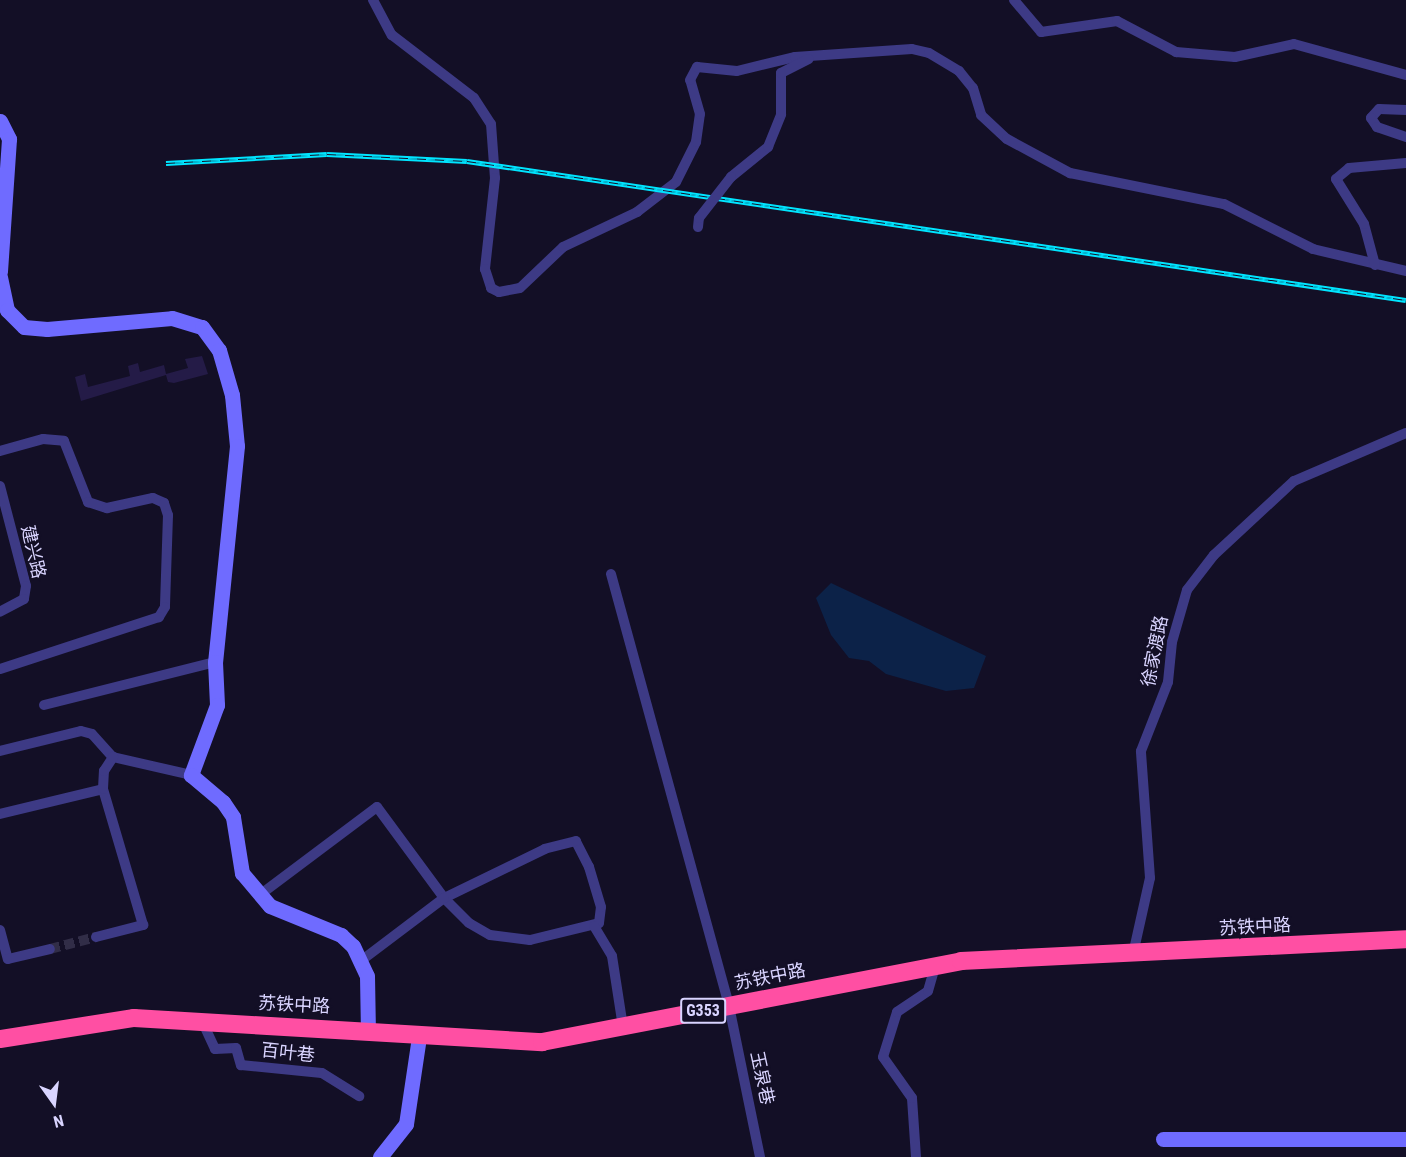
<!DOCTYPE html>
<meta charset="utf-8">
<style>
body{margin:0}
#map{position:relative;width:1406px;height:1157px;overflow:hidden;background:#130f26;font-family:"Roboto Condensed","Noto Sans SC",sans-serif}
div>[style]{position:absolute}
.water>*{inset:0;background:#0c2248}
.building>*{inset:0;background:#241b47}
.street-tunnel>*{height:10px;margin-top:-5px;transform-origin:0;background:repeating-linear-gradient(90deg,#312d47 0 10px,transparent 0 15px)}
.street>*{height:10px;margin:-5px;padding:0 5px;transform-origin:5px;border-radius:5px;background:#3d3a85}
.secondary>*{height:15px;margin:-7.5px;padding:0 7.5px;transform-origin:7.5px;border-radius:7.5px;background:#6f6bff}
.highway>*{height:18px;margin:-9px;padding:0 9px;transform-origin:9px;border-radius:9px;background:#ff4fa3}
.rail>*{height:5px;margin-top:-2.5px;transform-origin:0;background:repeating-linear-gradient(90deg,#130f26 0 9px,#00e5ff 0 18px);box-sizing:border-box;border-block:2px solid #00e5ff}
.street-bridge>*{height:10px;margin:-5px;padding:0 5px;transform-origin:5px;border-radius:5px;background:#3d3a85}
span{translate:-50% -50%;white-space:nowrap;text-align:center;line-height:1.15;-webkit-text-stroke:4.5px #130f26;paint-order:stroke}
.shield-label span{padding:2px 4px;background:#130f26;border:2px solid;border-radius:4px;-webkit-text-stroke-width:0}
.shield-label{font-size:16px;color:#d9d4ff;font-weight:700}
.street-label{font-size:18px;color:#d9d4ff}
.north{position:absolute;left:24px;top:1073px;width:60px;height:60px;-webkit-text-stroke:4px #130f26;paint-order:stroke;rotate:166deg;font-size:16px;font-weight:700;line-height:24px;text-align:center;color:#d9d4ff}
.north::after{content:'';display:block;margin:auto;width:21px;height:27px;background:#d9d4ff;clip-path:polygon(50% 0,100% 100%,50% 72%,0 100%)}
</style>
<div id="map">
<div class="water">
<i style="clip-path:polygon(831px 583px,986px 656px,974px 688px,946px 691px,886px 674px,869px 661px,849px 658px,831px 635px,816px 598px)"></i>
</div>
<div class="building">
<i style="clip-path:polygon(202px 356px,208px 374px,174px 383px,168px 382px,166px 375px,81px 401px,75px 377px,85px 374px,88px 387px,130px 376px,128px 366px,138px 363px,140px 372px,164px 365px,166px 374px,188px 368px,185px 359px)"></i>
</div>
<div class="street-tunnel">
<i style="left:50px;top:949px;width:48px;rotate:-14.6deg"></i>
</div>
<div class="street">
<i style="left:373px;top:0;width:40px;rotate:62deg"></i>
<i style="left:392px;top:35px;width:103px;rotate:37.5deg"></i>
<i style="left:474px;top:98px;width:31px;rotate:57deg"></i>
<i style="left:491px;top:124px;width:54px;rotate:85.8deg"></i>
<i style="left:495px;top:178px;width:92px;rotate:96.3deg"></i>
<i style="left:485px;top:269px;width:20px;rotate:72deg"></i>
<i style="left:491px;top:288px;width:9px;rotate:27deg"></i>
<i style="left:499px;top:292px;width:21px;rotate:-11deg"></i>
<i style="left:520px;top:288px;width:59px;rotate:-43.6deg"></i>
<i style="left:563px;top:247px;width:82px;rotate:-25.3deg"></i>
<i style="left:637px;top:212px;width:49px;rotate:-37.6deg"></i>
<i style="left:676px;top:182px;width:45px;rotate:-63.4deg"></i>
<i style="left:696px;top:142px;width:28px;rotate:-82deg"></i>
<i style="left:700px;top:114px;width:35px;rotate:-106deg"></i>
<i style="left:690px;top:80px;width:15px;rotate:-62deg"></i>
<i style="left:697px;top:67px;width:40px;rotate:5.7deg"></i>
<i style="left:737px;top:71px;width:60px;rotate:-13.6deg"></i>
<i style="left:795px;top:57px;width:117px;rotate:-3.9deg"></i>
<i style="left:912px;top:49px;width:17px;rotate:13deg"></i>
<i style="left:929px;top:53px;width:35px;rotate:31deg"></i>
<i style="left:959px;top:71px;width:22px;rotate:51deg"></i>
<i style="left:973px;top:88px;width:28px;rotate:73deg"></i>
<i style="left:981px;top:115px;width:35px;rotate:43deg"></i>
<i style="left:1007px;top:139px;width:72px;rotate:28.4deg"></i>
<i style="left:1070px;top:173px;width:157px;rotate:11.4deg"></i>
<i style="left:1224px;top:204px;width:100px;rotate:26.8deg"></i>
<i style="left:1313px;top:249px;width:96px;rotate:13.3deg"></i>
<i style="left:1014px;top:0;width:42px;rotate:49.8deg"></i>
<i style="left:1041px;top:32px;width:77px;rotate:-8.2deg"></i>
<i style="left:1117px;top:21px;width:67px;rotate:27.7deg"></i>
<i style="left:1176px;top:52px;width:59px;rotate:4.8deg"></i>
<i style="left:1235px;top:57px;width:60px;rotate:-12.4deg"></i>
<i style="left:1294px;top:44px;width:116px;rotate:15.5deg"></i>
<i style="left:1406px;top:110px;width:27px;rotate:-178deg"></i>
<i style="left:1379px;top:109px;width:12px;rotate:132deg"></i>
<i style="left:1371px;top:118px;width:11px;rotate:56deg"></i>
<i style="left:1377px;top:127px;width:31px;rotate:19deg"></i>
<i style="left:731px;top:177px;width:48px;rotate:-39deg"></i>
<i style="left:768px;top:147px;width:35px;rotate:-68deg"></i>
<i style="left:781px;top:114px;width:41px;rotate:-90deg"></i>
<i style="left:781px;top:73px;width:31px;rotate:-27deg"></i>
<i style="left:698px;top:227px;width:9px;rotate:-84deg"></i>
<i style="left:1375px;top:265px;width:42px;rotate:-105deg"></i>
<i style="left:1364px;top:224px;width:53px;rotate:-121.9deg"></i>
<i style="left:1336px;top:179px;width:17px;rotate:-40deg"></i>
<i style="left:1349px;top:168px;width:57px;rotate:-5deg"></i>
<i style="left:0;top:451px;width:45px;rotate:-15.6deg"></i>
<i style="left:43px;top:439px;width:21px;rotate:5deg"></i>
<i style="left:64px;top:441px;width:66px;rotate:68.5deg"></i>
<i style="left:88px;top:502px;width:20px;rotate:18deg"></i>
<i style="left:107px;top:508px;width:47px;rotate:-12.3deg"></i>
<i style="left:153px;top:498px;width:12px;rotate:24deg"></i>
<i style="left:164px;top:503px;width:13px;rotate:72deg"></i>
<i style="left:168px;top:515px;width:92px;rotate:91.9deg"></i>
<i style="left:165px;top:607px;width:12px;rotate:121deg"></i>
<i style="left:159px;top:617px;width:167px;rotate:161.9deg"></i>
<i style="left:0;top:486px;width:103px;rotate:75.4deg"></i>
<i style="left:26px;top:586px;width:13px;rotate:99deg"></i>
<i style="left:24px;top:599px;width:27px;rotate:152deg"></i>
<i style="left:611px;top:574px;width:448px;rotate:74.7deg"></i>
<i style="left:729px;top:1006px;width:154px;rotate:78.4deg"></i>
<i style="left:44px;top:705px;width:176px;rotate:-14.1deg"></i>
<i style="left:0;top:751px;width:83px;rotate:-13.9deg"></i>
<i style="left:81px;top:731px;width:11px;rotate:15deg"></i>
<i style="left:92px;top:734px;width:31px;rotate:48deg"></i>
<i style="left:113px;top:757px;width:80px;rotate:13deg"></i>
<i style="left:0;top:814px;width:106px;rotate:-13.6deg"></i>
<i style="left:261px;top:894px;width:145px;rotate:-36.9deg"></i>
<i style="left:377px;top:807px;width:113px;rotate:53.6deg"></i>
<i style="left:444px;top:898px;width:35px;rotate:45deg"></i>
<i style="left:469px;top:923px;width:24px;rotate:30deg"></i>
<i style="left:490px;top:935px;width:40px;rotate:7.1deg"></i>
<i style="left:530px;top:940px;width:71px;rotate:-13.8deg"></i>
<i style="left:599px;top:923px;width:16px;rotate:-83deg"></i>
<i style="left:601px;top:907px;width:42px;rotate:-106.7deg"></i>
<i style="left:589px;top:867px;width:29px;rotate:-117deg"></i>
<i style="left:576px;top:841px;width:32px;rotate:166deg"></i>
<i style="left:545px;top:849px;width:112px;rotate:154.1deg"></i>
<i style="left:444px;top:898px;width:103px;rotate:142.9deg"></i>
<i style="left:594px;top:926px;width:35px;rotate:59deg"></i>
<i style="left:612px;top:956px;width:72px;rotate:81.2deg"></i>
<i style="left:0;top:930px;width:30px;rotate:75deg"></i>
<i style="left:8px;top:959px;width:43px;rotate:-13.4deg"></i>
<i style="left:96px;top:937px;width:49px;rotate:-14.3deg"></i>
<i style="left:143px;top:925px;width:142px;rotate:-106.4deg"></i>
<i style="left:103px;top:789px;width:18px;rotate:-87deg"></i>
<i style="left:104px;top:771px;width:17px;rotate:-57deg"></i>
<i style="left:1133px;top:954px;width:78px;rotate:-77.4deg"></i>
<i style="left:1150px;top:878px;width:127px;rotate:-94.1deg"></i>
<i style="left:1141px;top:751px;width:74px;rotate:-68.6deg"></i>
<i style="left:1168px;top:682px;width:40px;rotate:-84.3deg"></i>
<i style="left:1172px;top:642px;width:54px;rotate:-73.9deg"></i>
<i style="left:1187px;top:590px;width:44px;rotate:-52.4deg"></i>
<i style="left:1214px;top:555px;width:109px;rotate:-42.8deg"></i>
<i style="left:1294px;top:481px;width:122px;rotate:-23.2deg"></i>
<i style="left:202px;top:1021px;width:31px;rotate:65deg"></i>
<i style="left:215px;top:1049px;width:21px;rotate:-3deg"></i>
<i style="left:236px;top:1048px;width:18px;rotate:74deg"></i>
<i style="left:241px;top:1065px;width:81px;rotate:5.6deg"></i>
<i style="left:322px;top:1073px;width:44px;rotate:31.9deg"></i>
<i style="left:916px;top:1157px;width:59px;rotate:-93.9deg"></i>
<i style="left:912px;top:1098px;width:50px;rotate:-125.3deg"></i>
<i style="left:883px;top:1057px;width:47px;rotate:-72.7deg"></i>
<i style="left:897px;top:1012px;width:37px;rotate:-34deg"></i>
<i style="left:928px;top:991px;width:26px;rotate:-74deg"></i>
</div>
<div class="secondary">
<i style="left:0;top:121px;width:20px;rotate:63deg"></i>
<i style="left:9px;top:139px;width:133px;rotate:93.9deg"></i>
<i style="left:0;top:277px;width:34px;rotate:78deg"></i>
<i style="left:7px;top:310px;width:24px;rotate:45deg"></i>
<i style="left:24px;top:327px;width:23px;rotate:5deg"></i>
<i style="left:47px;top:329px;width:125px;rotate:-5deg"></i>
<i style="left:172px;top:318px;width:31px;rotate:17deg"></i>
<i style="left:202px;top:327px;width:29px;rotate:54deg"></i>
<i style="left:219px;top:350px;width:47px;rotate:73.9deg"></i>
<i style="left:232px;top:395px;width:51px;rotate:84.4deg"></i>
<i style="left:237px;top:446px;width:217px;rotate:95.8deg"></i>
<i style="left:215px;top:662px;width:43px;rotate:87.3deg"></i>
<i style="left:217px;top:705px;width:75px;rotate:110.4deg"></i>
<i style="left:191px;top:775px;width:42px;rotate:40.2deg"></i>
<i style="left:223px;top:802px;width:18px;rotate:56deg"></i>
<i style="left:233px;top:817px;width:57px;rotate:80.9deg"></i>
<i style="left:242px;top:873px;width:43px;rotate:49.7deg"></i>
<i style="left:270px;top:906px;width:77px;rotate:22.2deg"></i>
<i style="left:341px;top:935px;width:16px;rotate:43deg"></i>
<i style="left:353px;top:946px;width:33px;rotate:65deg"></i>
<i style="left:367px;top:976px;width:55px;rotate:89deg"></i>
<i style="left:1163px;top:1139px;width:243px"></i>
<i style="left:380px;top:1157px;width:42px;rotate:-51.8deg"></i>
<i style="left:406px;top:1124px;width:88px;rotate:-81.5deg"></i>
</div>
<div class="highway">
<i style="left:0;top:1039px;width:136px;rotate:-8.9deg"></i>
<i style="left:134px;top:1018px;width:409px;rotate:3.4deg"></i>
<i style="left:542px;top:1042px;width:427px;rotate:-10.9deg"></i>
<i style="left:961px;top:961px;width:446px;rotate:-2.8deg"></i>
</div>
<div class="rail">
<i style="left:166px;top:163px;width:161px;rotate:-3.2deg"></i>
<i style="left:327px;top:154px;width:140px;rotate:2.9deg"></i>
<i style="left:467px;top:161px;width:949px;rotate:8.42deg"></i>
</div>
<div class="street-bridge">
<i style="left:699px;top:218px;width:52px;rotate:-52deg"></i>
</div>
<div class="shield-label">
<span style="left:703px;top:1011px">G353</span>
</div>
<div class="street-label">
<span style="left:33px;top:552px;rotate:77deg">建兴路</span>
<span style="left:1155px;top:651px;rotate:-79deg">徐家渡路</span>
<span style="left:1255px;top:927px;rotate:-3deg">苏铁中路</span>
<span style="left:770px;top:977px;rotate:-11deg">苏铁中路</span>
<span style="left:294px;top:1005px;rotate:3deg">苏铁中路</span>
<span style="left:288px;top:1053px;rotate:6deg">百叶巷</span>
<span style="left:762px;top:1078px;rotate:78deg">玉泉巷</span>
</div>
<div class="north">N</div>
</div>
